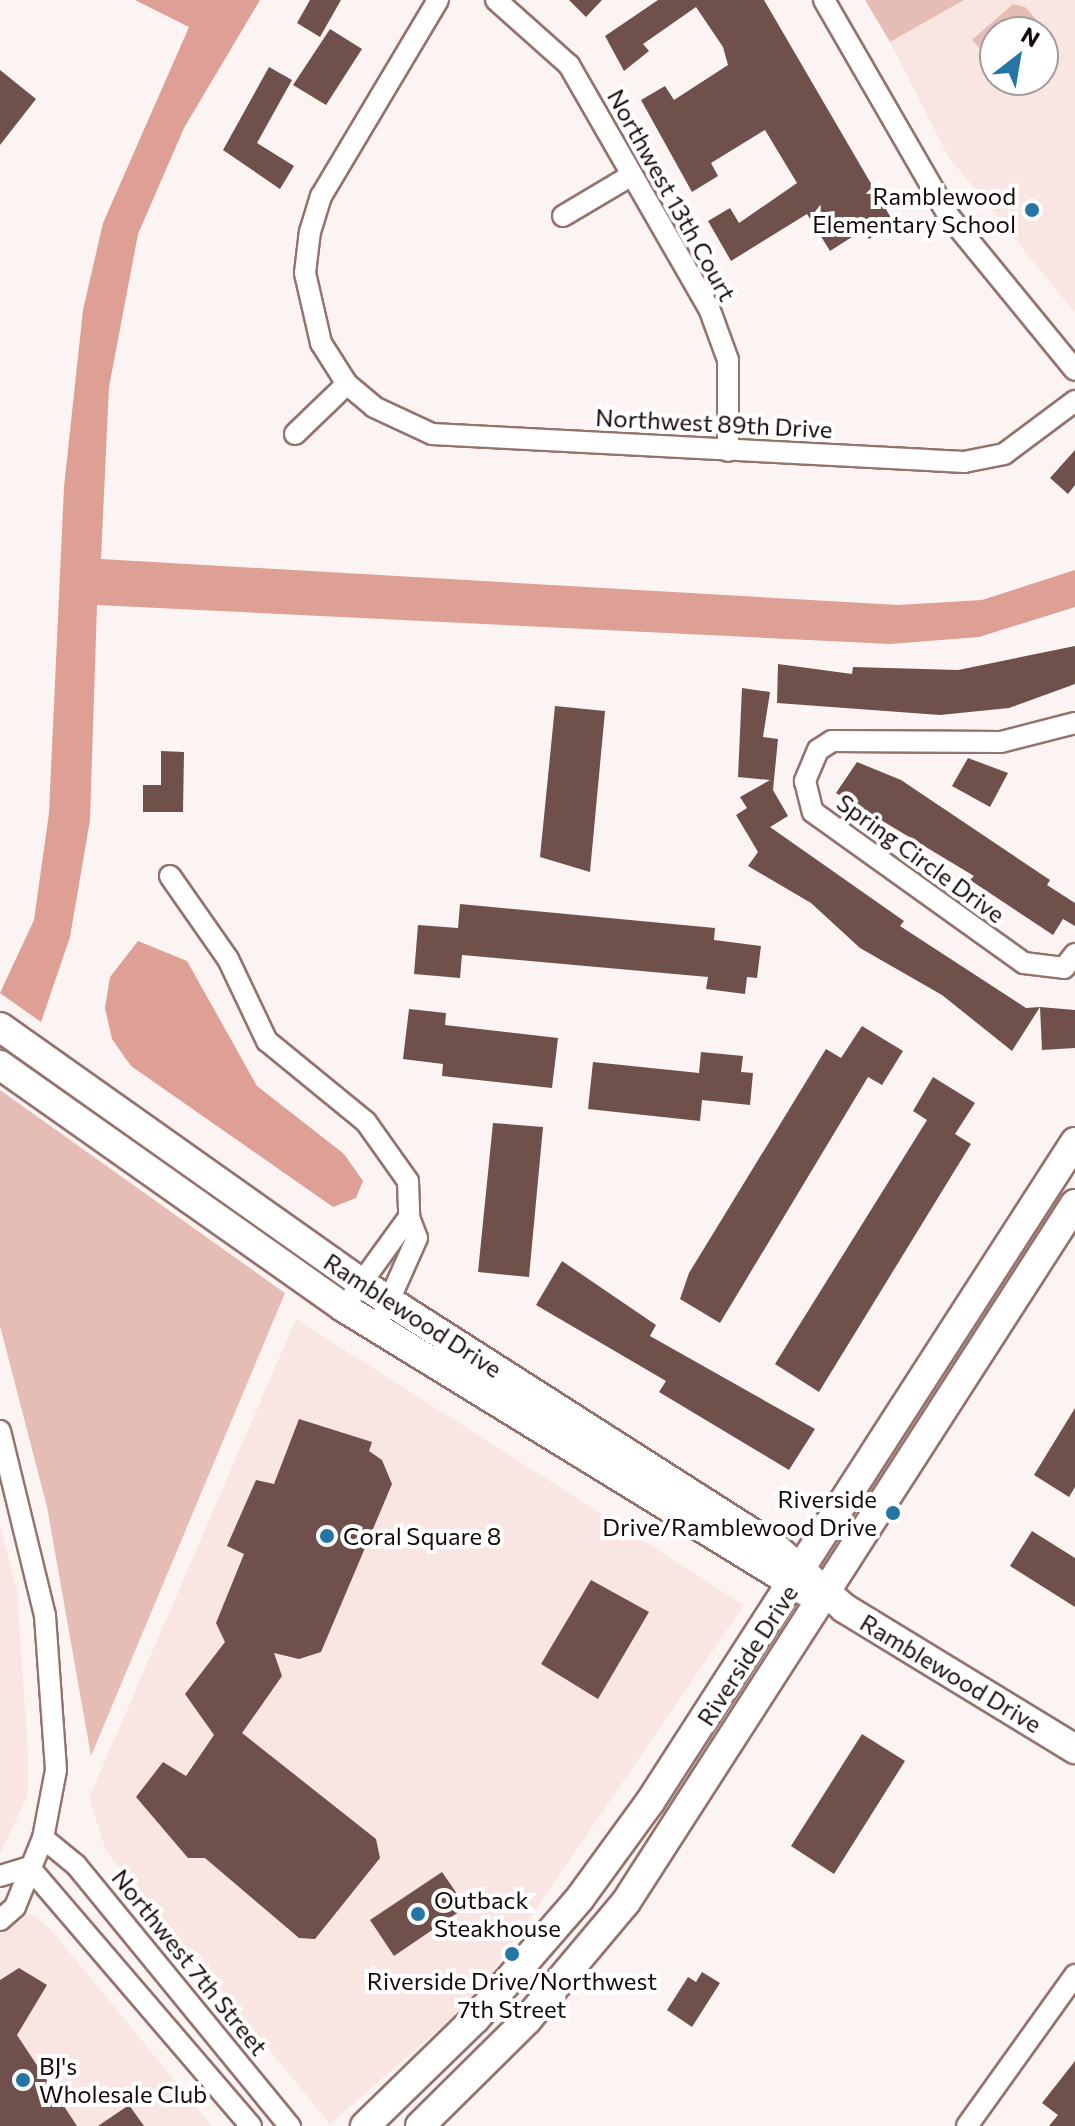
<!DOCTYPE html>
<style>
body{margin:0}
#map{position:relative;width:1075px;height:2126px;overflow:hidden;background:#fcf4f2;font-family:Commissioner,sans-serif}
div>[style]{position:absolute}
.built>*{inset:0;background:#f9e6e2}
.green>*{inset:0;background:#e6bdb5}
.water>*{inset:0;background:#de9f94}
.building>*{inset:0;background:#6f504a}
.roads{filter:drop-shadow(2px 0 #95736d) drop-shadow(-2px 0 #95736d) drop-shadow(0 2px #95736d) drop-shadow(0 -2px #95736d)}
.street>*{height:20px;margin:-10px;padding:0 10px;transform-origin:10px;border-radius:10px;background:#fff}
.secondary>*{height:28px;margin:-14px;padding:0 14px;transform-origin:14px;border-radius:14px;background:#fff}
.dots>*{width:22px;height:22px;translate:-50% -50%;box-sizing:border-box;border:4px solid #fff;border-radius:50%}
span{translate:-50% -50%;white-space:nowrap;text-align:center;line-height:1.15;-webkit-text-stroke:8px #fff;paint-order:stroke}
.street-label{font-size:24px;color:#170b09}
.poi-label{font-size:24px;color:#170b09}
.right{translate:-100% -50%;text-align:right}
.left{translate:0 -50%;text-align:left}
.north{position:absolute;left:979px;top:16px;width:80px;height:80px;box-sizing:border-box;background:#fff;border:2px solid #a29d9d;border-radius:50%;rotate:31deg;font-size:22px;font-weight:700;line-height:32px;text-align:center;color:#170b09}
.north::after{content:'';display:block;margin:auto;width:28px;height:36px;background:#2576a7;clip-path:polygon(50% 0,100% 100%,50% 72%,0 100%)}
</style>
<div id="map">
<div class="built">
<i style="clip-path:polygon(evenodd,964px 0,1075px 0,1075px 313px,948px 156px,890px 42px,964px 0,995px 32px,1043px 32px,1043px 80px,995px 80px,995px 32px)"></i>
<i style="clip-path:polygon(296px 1319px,744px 1605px,475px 1998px,330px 2124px,106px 1851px,89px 1798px)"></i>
<i style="clip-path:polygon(0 1526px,17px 1589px,28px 1752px,28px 1795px,0 1854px)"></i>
<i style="clip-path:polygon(31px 1914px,47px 1925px,212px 2126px,0 2126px,0 1934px)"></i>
</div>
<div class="green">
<i style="clip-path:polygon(865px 0,964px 0,890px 42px)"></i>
<i style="clip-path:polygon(1013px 4px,1025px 7px,1052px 37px,1043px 44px,1043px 32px,995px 32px,995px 65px,972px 40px)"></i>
<i style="clip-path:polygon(0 1090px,285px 1293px,91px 1756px,47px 1507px,0 1326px)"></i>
</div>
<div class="water">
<i style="clip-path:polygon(135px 0,260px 0,184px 128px,138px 234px,109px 387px,101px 559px,898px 605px,982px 600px,1075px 570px,1075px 607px,979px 637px,890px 644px,97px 605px,90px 820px,70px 937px,41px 1022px,0 993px,34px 920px,49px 813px,64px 487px,83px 310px,103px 223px,189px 27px)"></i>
<i style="clip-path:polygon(138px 941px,187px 961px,257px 1086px,344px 1154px,363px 1181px,356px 1198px,333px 1207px,131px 1066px,112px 1039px,105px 1008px,110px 977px)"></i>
</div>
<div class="building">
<i style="clip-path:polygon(310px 0,341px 0,320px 37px,297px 23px)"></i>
<i style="clip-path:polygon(569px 0,602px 0,586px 17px)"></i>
<i style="clip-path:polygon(658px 0,764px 0,894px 223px,869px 239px,863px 230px,830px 251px,807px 214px,731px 261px,708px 221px,730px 208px,739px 223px,797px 183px,765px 130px,711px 163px,718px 176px,692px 192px,641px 100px,665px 86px,674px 100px,728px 65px,723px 47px,696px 7px,643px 44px,649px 51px,624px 71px,605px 36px)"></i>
<i style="clip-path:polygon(330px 29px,362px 49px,326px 105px,293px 85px)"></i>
<i style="clip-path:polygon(269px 67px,292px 80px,257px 143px,294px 166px,280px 189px,223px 150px)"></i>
<i style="clip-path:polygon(0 70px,36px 99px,0 145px)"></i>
<i style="clip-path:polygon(1075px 450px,1075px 485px,1068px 494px,1050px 478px)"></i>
<i style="clip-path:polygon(1075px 646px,1075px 684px,1009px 708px,940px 715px,777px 703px,778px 664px,852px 674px,853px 667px,958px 670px)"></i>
<i style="clip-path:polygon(742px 688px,770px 692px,763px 737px,778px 739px,773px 790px,788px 816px,770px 827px,904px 921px,900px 926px,1026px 1008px,1040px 1007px,1012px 1051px,942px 995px,860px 948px,811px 903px,748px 866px,758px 852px,736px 815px,747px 808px,740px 797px,770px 780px,738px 777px)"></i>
<i style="clip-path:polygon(555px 706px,605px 711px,590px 872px,540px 857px)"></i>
<i style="clip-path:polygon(161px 751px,184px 752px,183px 812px,143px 812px,143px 785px,161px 785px)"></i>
<i style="clip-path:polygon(968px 758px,1008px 773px,990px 807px,952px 786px)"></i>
<i style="clip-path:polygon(857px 762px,901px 780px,1050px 880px,1047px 885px,1075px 903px,1075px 926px,1063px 919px,1053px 935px,970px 880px,974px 876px,836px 793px)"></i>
<i style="clip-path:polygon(460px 904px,715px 928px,714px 940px,761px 946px,757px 978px,747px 977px,745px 994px,706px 989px,708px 977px,462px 955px,460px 978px,414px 974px,418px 925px,458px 928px)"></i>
<i style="clip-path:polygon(1040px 1007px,1075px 1010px,1075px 1048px,1042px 1050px)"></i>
<i style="clip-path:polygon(409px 1009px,446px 1013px,445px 1025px,558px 1038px,552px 1088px,442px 1076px,443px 1064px,403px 1059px)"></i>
<i style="clip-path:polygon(862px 1026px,903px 1051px,882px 1085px,868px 1077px,720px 1323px,680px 1299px,689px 1273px,826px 1049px,841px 1058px)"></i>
<i style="clip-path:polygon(701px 1052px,743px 1056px,741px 1072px,753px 1073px,750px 1105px,702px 1100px,700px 1121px,588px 1109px,593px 1062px,699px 1073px)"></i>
<i style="clip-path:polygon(933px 1077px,975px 1103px,955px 1134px,971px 1144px,819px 1392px,775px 1364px,927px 1120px,913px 1111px)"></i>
<i style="clip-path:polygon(493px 1123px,543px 1127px,529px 1277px,478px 1272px)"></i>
<i style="clip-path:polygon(562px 1261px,656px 1325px,650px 1336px,815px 1429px,789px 1470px,659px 1392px,666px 1381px,536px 1305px)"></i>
<i style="clip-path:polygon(1075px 1408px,1075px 1487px,1069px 1497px,1034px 1475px)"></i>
<i style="clip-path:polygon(299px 1419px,372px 1442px,369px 1451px,382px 1460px,392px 1484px,321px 1652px,299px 1659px,274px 1653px,282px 1676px,242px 1733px,376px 1839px,380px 1858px,315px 1939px,299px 1938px,205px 1858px,188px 1858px,136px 1797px,163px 1762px,186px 1776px,214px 1735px,185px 1694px,225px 1642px,216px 1623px,244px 1554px,227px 1546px,256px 1480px,274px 1484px)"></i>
<i style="clip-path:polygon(1032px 1531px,1075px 1558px,1075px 1607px,1010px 1566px)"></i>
<i style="clip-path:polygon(591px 1580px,649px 1612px,598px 1699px,541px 1664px)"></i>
<i style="clip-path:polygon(862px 1734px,905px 1761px,834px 1874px,791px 1846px)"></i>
<i style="clip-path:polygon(442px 1872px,466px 1907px,394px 1956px,370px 1920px)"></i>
<i style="clip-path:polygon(19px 1968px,47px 1985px,17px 2035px,77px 2126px,0 2126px,0 1980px)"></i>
<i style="clip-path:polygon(702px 1972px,720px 1983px,692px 2027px,667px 2010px,688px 1977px,696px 1982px)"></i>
<i style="clip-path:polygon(1075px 2061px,1075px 2126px,1049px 2126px,1058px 2115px,1042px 2103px)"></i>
<i style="clip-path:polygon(129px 2105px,144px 2126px,98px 2126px)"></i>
</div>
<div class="roads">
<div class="street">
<i style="left:438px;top:0;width:228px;rotate:120.8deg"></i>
<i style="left:321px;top:196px;width:37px;rotate:107deg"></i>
<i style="left:310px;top:231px;width:42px;rotate:96.8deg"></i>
<i style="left:305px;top:273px;width:72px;rotate:77.1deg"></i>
<i style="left:321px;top:343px;width:49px;rotate:57.6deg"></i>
<i style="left:347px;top:384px;width:35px;rotate:40deg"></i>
<i style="left:374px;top:407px;width:64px;rotate:25deg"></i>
<i style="left:432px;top:434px;width:533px;rotate:3.01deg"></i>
<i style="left:964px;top:462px;width:41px;rotate:-11.3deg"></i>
<i style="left:1004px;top:454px;width:89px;rotate:-36.7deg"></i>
<i style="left:496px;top:0;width:98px;rotate:41.7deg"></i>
<i style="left:569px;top:65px;width:280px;rotate:60.1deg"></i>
<i style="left:709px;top:308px;width:55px;rotate:69.9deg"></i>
<i style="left:728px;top:360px;width:91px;rotate:90deg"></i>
<i style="left:824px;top:0;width:248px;rotate:60deg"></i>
<i style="left:948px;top:215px;width:200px;rotate:50.7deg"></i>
<i style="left:563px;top:216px;width:80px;rotate:-30.7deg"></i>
<i style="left:295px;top:434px;width:72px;rotate:-43.9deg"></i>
<i style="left:1075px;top:723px;width:76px;rotate:165.6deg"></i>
<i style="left:1001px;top:742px;width:169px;rotate:-179.7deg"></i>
<i style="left:832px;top:741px;width:17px;rotate:147deg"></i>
<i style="left:818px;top:750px;width:34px;rotate:113deg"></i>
<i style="left:805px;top:781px;width:32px;rotate:76deg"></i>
<i style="left:813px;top:812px;width:259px;rotate:35.6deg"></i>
<i style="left:1024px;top:963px;width:40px;rotate:7.1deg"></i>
<i style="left:1064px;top:968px;width:18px;rotate:-52deg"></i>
<i style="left:170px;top:876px;width:101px;rotate:55.1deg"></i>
<i style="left:228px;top:959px;width:91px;rotate:64.6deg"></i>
<i style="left:267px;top:1041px;width:128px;rotate:39.3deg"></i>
<i style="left:366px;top:1122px;width:72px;rotate:54.6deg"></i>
<i style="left:408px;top:1181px;width:36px;rotate:88deg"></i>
<i style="left:409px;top:1217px;width:94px;rotate:125.9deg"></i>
<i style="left:384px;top:1312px;width:81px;rotate:-66deg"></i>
<i style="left:417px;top:1238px;width:22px;rotate:-111deg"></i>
<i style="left:0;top:1431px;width:190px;rotate:76.3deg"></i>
<i style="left:45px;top:1616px;width:154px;rotate:85.9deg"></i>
<i style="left:56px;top:1770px;width:69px;rotate:100.8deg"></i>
<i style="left:43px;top:1838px;width:74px;rotate:112.1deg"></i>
<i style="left:15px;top:1907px;width:20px;rotate:139deg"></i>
<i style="left:43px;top:1838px;width:43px;rotate:39.3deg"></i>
<i style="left:76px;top:1865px;width:338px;rotate:50.7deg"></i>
<i style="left:29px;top:1867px;width:341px;rotate:49.4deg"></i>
<i style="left:0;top:1876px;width:30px;rotate:-17deg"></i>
<i style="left:967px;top:2126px;width:186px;rotate:-54.4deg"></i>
</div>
<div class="secondary">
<i style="left:0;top:1027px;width:443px;rotate:35.3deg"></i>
<i style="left:361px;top:1283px;width:495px;rotate:32.6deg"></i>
<i style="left:778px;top:1550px;width:88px;rotate:41.3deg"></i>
<i style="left:844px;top:1608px;width:271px;rotate:31.4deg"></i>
<i style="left:0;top:1065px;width:420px;rotate:35.2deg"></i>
<i style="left:343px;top:1307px;width:545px;rotate:31.56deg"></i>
<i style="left:365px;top:2126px;width:153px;rotate:-44.2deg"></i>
<i style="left:475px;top:2019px;width:160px;rotate:-49deg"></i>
<i style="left:580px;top:1898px;width:119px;rotate:-53.9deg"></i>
<i style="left:650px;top:1802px;width:785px;rotate:-57.22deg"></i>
<i style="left:420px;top:2126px;width:151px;rotate:-44.7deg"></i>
<i style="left:527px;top:2020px;width:154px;rotate:-50deg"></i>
<i style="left:626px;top:1902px;width:830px;rotate:-57.25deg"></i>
</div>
</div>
<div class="dots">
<i style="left:1032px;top:210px;background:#2576a7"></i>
<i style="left:893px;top:1513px;background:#2576a7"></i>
<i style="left:327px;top:1536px;background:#2576a7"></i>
<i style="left:418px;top:1914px;background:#2576a7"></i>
<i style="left:512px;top:1954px;background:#2576a7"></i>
<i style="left:23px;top:2080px;background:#2576a7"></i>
</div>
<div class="street-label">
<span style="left:672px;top:195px;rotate:61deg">Northwest 13th Court</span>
<span style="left:714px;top:423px;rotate:3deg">Northwest 89th Drive</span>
<span style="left:921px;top:858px;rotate:36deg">Spring Circle Drive</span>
<span style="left:413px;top:1315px;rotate:33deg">Ramblewood Drive</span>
<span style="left:747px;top:1655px;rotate:-57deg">Riverside Drive</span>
<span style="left:951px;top:1673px;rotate:31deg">Ramblewood Drive</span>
<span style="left:190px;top:1962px;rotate:51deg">Northwest 7th Street</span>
</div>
<div class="poi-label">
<span class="right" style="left:1016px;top:210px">Ramblewood<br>Elementary School</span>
<span class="right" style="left:877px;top:1513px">Riverside<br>Drive/Ramblewood Drive</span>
<span class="left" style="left:343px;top:1536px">Coral Square 8</span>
<span class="left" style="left:434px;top:1914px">Outback<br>Steakhouse</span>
<span style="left:512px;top:1995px">Riverside Drive/Northwest<br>7th Street</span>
<span class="left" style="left:39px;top:2080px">BJ's<br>Wholesale Club</span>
</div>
<div class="north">N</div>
</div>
